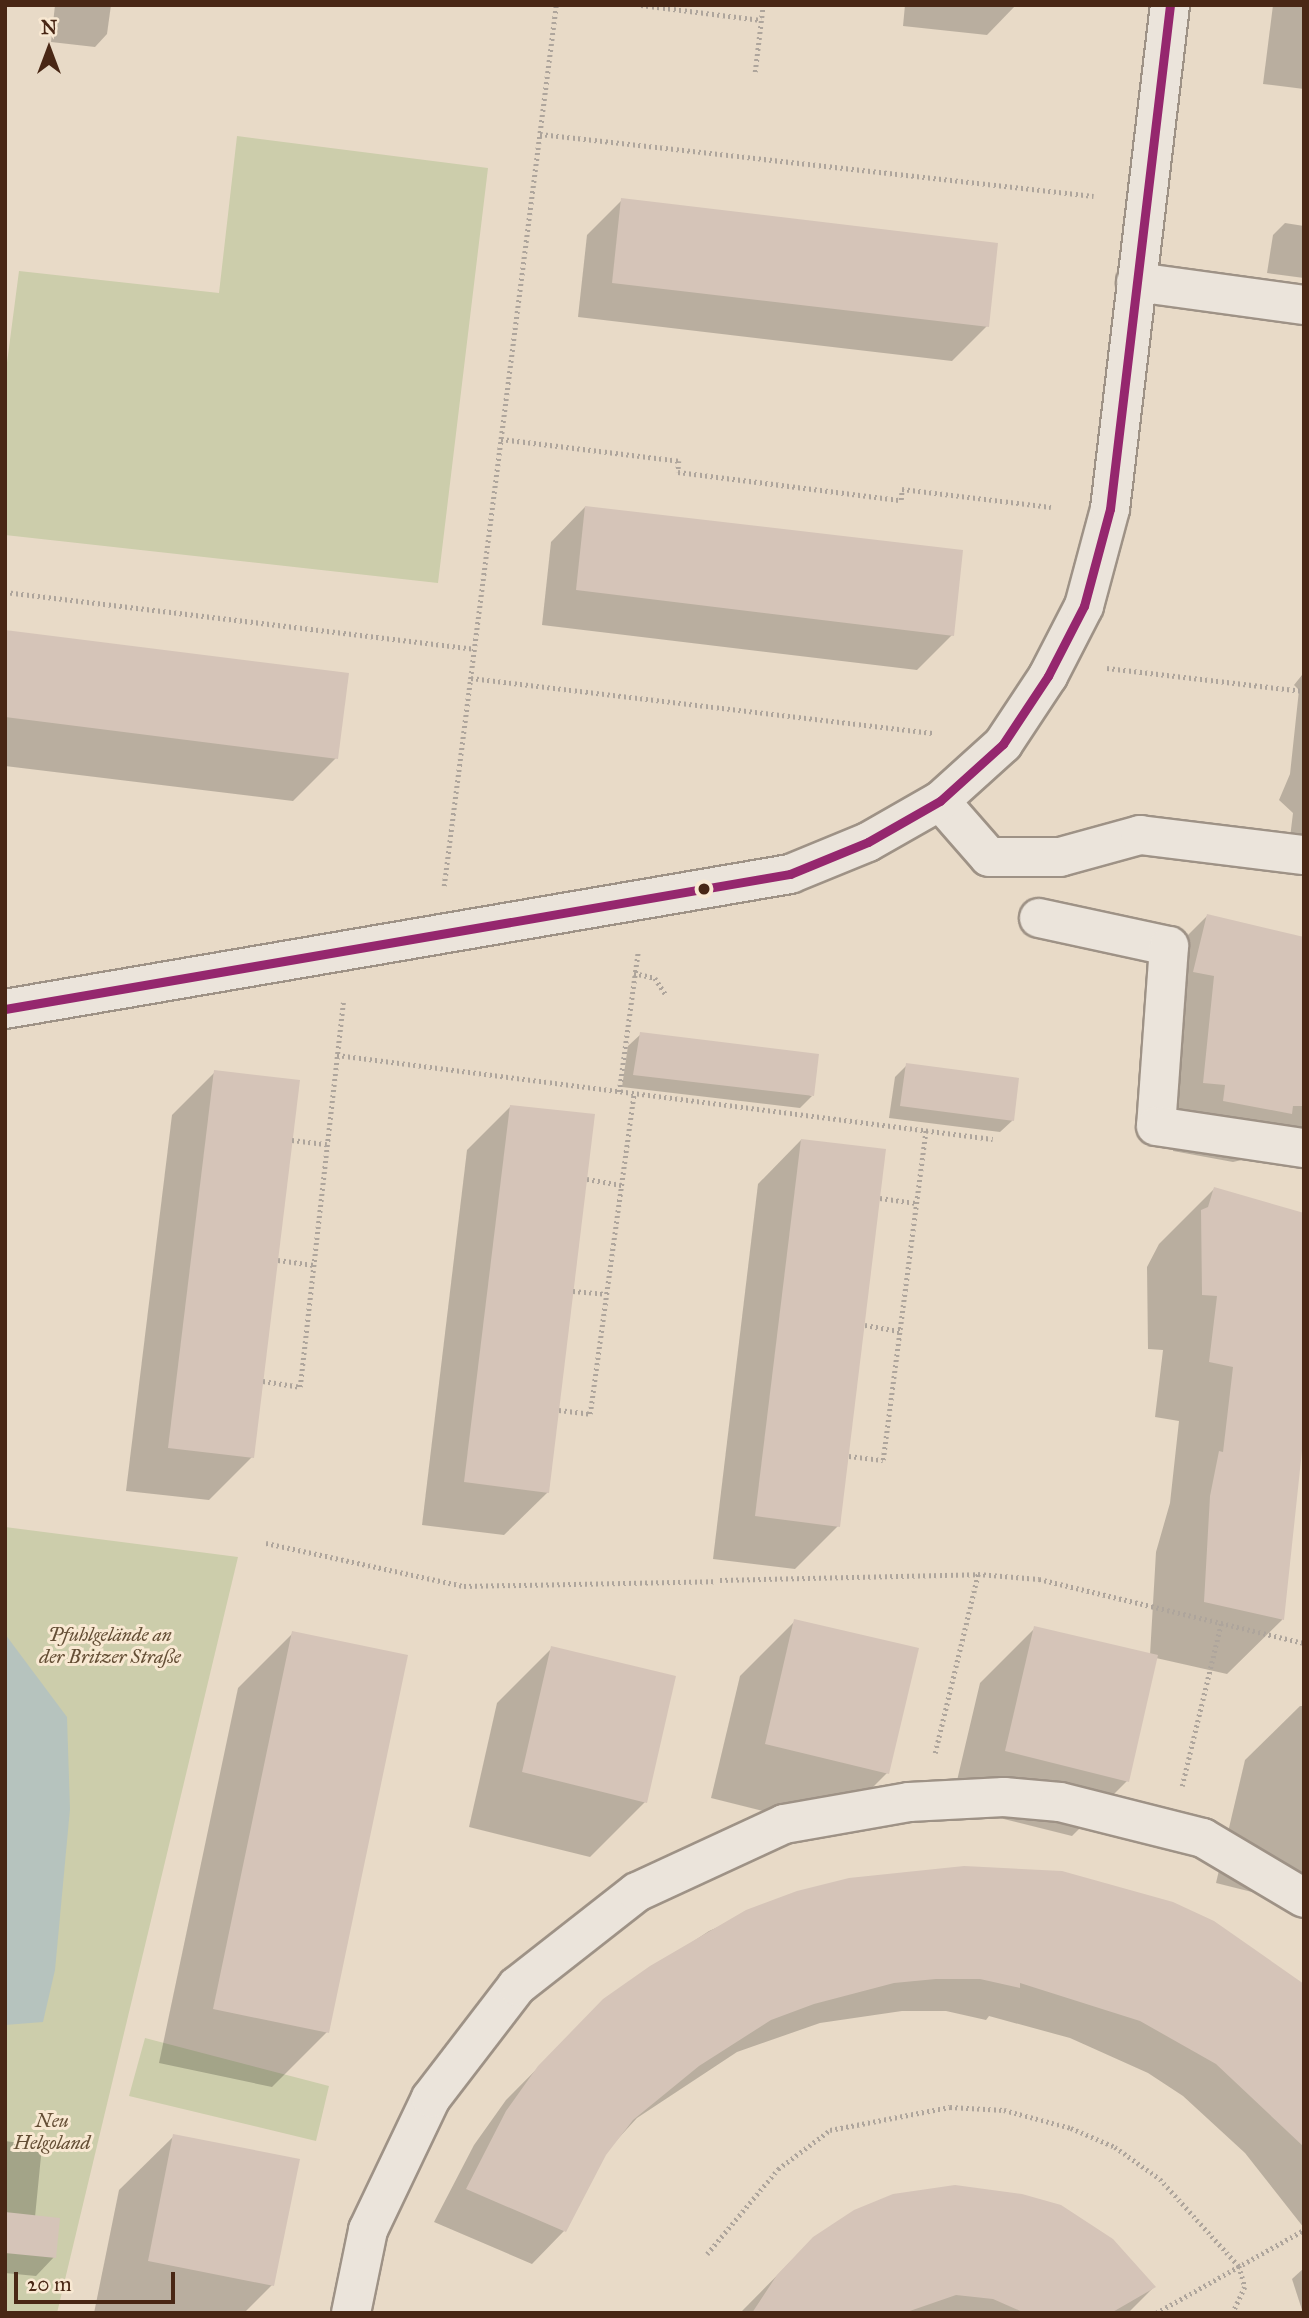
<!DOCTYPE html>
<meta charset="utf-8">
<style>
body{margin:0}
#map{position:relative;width:1309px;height:2318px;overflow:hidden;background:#e8dac7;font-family:"IM FELL Great Primer",serif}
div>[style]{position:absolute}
.green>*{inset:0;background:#cccdab}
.water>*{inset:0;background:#b6c3be}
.shadow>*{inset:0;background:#0003}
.building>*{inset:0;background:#d5c4b8}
.path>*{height:4.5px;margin-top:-2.25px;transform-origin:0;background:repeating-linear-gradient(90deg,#aea59c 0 2px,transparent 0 5.5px)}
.roads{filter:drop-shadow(2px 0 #9e9286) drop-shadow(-2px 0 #9e9286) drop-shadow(0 2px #9e9286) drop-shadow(0 -2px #9e9286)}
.minor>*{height:38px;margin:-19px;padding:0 19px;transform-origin:19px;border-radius:19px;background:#ebe4db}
.bus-1>*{height:9px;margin:-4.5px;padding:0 4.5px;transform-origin:4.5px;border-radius:4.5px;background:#95276e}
.dots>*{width:19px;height:19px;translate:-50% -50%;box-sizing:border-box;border:4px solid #f8e8d2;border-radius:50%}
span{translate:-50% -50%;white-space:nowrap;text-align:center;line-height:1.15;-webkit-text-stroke:6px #f8e8d2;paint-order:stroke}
.park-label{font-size:19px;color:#644e35;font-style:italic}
.frame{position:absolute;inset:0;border:7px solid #492715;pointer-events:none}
.north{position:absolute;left:14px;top:14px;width:70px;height:70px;-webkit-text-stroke:5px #f8e8d2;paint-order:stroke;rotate:0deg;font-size:19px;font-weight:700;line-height:28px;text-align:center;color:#492715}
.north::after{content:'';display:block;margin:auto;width:24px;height:32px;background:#492715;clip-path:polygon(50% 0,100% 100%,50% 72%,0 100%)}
.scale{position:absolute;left:14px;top:2272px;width:161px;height:32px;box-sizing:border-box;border:4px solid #492715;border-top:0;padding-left:9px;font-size:21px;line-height:24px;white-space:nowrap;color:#492715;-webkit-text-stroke:5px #f8e8d2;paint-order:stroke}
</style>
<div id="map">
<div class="green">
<i style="clip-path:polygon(237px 136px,488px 168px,438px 583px,5px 535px,5px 378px,19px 271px,219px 293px)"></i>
<i style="clip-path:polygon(5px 1527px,238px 1557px,57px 2313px,5px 2313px)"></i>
<i style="clip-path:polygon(145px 2038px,329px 2086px,316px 2141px,129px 2096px)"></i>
</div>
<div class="water">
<i style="clip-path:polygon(5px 1634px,67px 1717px,70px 1809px,55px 1970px,43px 2022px,5px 2025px)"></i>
</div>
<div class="shadow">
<i style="clip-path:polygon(55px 5px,111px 5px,107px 34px,95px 47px,51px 42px)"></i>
<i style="clip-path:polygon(905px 5px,1016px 5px,987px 35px,903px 26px)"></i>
<i style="clip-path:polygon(1273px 5px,1304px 5px,1304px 89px,1263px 84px)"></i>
<i style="clip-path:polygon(622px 200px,987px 326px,952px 361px,578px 317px,587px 235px)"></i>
<i style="clip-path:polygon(1285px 223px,1304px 226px,1304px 278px,1267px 273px,1273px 235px)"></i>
<i style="clip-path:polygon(585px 507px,952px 635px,917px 670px,542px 625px,551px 542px)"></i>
<i style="clip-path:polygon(5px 632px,336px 758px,293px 801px,5px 766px)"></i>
<i style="clip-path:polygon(1304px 659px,1304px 856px,1288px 854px,1293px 813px,1279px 800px,1290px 774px,1299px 690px,1294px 685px,1302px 675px)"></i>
<i style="clip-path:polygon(1207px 916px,1304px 938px,1302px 1146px,1233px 1162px,1173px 1151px,1164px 1026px,1144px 1022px,1157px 966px)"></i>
<i style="clip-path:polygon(641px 1034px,812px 1096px,800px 1108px,622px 1087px,628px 1046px)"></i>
<i style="clip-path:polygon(907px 1065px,1013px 1120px,1000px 1132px,889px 1118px,895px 1077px)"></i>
<i style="clip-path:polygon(215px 1072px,252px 1457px,209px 1500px,126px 1491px,172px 1115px)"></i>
<i style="clip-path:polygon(511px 1106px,548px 1492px,504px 1535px,422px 1525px,467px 1150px)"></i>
<i style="clip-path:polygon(801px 1140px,838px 1526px,795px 1569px,713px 1559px,758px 1184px)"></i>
<i style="clip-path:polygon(1214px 1189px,1304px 1425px,1282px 1620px,1227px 1674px,1156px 1658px,1127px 1781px,1072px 1836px,951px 1806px,980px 1683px,1035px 1628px,1150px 1655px,1156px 1552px,1170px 1503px,1179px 1421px,1155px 1417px,1163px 1350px,1148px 1349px,1147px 1267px,1159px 1244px)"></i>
<i style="clip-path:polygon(795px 1621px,887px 1773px,832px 1828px,711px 1798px,740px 1676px)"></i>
<i style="clip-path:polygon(293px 1633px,327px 2032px,272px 2087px,159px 2063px,238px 1688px)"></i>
<i style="clip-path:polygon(552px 1648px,645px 1802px,590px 1857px,469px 1827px,497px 1703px)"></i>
<i style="clip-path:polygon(1300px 1706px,1304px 1706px,1304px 1905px,1216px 1883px,1245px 1760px)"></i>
<i style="clip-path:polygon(797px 1893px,1304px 1989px,1304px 2228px,1245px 2153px,1183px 2096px,1148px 2073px,1070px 2038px,989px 2016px,986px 2020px,946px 2011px,902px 2011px,820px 2023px,737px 2052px,637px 2118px,604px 2154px,564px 2231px,532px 2264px,434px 2222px,474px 2145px,506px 2100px,604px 2001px,709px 1931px)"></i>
<i style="clip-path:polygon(174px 2136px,272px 2285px,244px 2313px,94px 2313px,119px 2190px)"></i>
<i style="clip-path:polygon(5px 2141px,42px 2146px,35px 2217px,54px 2257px,36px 2276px,5px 2273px)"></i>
<i style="clip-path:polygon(814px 2238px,1154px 2287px,1128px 2313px,740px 2313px)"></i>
<i style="clip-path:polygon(1304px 2268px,1304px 2313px,1303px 2313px,1292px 2279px)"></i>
</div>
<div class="building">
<i style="clip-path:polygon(621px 198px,998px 243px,989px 327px,612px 283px)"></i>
<i style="clip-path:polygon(585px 506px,963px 550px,954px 636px,576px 590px)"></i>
<i style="clip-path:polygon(5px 630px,349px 673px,338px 759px,5px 717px)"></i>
<i style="clip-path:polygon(1207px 914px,1304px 937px,1304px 1106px,1293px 1106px,1292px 1114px,1223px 1101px,1225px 1085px,1203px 1083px,1214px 976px,1193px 972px)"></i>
<i style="clip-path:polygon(640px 1032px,819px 1054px,814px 1096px,633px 1075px)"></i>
<i style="clip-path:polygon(906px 1063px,1019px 1078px,1014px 1121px,900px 1106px)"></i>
<i style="clip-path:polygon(214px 1070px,300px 1080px,254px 1458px,168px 1448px)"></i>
<i style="clip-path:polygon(510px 1105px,595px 1114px,549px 1493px,464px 1482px)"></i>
<i style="clip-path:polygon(801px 1139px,886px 1149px,840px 1527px,755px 1516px)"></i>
<i style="clip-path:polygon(1214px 1187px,1304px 1213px,1304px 1432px,1284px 1620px,1204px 1602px,1210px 1496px,1219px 1451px,1223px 1452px,1233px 1367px,1209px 1362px,1217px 1296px,1202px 1295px,1201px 1210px,1208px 1207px)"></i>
<i style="clip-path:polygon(794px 1619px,919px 1648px,889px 1774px,765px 1744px)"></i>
<i style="clip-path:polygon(1034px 1626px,1158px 1655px,1129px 1782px,1005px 1751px)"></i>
<i style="clip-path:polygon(292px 1631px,408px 1655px,329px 2033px,213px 2009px)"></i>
<i style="clip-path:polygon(551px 1646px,676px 1676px,647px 1803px,522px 1772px)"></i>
<i style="clip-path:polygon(964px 1866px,1062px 1871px,1173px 1902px,1214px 1921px,1304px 1984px,1304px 2147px,1216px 2064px,1140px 2021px,1020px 1983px,1020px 1988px,980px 1979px,936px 1979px,894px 1983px,814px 2004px,771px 2020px,699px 2066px,633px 2120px,606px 2155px,566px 2232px,466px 2189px,506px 2111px,538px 2066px,603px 1999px,650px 1966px,746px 1910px,797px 1891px,849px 1878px)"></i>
<i style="clip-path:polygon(173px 2134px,300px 2159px,274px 2286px,148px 2261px)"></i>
<i style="clip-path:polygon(955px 2185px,1022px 2194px,1061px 2205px,1113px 2239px,1156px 2287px,1111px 2313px,1025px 2313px,993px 2299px,956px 2295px,904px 2313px,752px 2313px,777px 2275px,813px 2237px,854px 2210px,893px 2194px)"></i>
<i style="clip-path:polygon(5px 2212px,60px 2218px,56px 2258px,5px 2253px)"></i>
</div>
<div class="path">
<i style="left:641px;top:5px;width:121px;rotate:7.1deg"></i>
<i style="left:755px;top:72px;width:67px;rotate:-83.2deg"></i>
<i style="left:540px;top:134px;width:557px;rotate:6.39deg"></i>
<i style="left:501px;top:439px;width:179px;rotate:7deg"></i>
<i style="left:679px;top:461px;width:11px;rotate:95deg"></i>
<i style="left:678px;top:472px;width:225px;rotate:7.2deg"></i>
<i style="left:901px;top:500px;width:11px;rotate:-85deg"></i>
<i style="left:902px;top:489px;width:150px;rotate:6.9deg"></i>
<i style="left:5px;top:592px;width:472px;rotate:6.9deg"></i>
<i style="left:1107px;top:668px;width:198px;rotate:6.7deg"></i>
<i style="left:471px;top:678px;width:467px;rotate:6.8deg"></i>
<i style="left:444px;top:886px;width:888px;rotate:-82.75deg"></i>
<i style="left:634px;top:973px;width:22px;rotate:13deg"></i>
<i style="left:655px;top:978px;width:20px;rotate:57deg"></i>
<i style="left:337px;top:1055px;width:661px;rotate:7.3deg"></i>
<i style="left:619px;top:1092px;width:142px;rotate:-82.3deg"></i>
<i style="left:292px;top:1140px;width:35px;rotate:7deg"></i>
<i style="left:587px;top:1179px;width:35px;rotate:10deg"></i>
<i style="left:880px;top:1198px;width:37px;rotate:8deg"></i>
<i style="left:278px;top:1260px;width:36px;rotate:8deg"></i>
<i style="left:573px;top:1291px;width:33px;rotate:5deg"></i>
<i style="left:865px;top:1325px;width:36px;rotate:10deg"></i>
<i style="left:263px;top:1381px;width:37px;rotate:9deg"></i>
<i style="left:300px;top:1387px;width:387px;rotate:-83.6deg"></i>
<i style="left:559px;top:1410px;width:31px;rotate:7deg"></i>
<i style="left:590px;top:1414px;width:323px;rotate:-82.2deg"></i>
<i style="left:849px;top:1456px;width:34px;rotate:7deg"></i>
<i style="left:883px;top:1460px;width:332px;rotate:-82.6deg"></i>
<i style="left:266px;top:1543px;width:203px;rotate:12.3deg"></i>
<i style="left:464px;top:1586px;width:251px;rotate:-1.1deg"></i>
<i style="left:720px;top:1580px;width:258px;rotate:-1.3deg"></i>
<i style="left:978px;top:1574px;width:61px;rotate:4.7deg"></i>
<i style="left:1039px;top:1579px;width:273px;rotate:13.6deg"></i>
<i style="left:935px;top:1753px;width:184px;rotate:-76.5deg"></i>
<i style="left:1182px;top:1786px;width:168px;rotate:-76.5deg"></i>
<i style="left:707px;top:2254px;width:111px;rotate:-50.1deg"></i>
<i style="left:778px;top:2169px;width:65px;rotate:-36.9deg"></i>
<i style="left:830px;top:2130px;width:122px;rotate:-10.9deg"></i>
<i style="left:950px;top:2107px;width:54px;rotate:3.2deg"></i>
<i style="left:1004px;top:2110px;width:69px;rotate:15deg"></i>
<i style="left:1071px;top:2128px;width:48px;rotate:23.4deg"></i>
<i style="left:1115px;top:2147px;width:55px;rotate:35.4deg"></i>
<i style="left:1160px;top:2179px;width:118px;rotate:47.8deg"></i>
<i style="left:1239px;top:2266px;width:22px;rotate:74deg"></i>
<i style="left:1245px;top:2287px;width:29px;rotate:115deg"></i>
<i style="left:1156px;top:2313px;width:170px;rotate:-29.3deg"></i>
</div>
<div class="roads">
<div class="minor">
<i style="left:1136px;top:282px;width:170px;rotate:7.8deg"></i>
<i style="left:940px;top:801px;width:74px;rotate:48.8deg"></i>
<i style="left:989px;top:857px;width:71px"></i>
<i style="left:1060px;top:857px;width:83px;rotate:-15.4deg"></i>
<i style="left:1140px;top:835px;width:165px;rotate:7deg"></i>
<i style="left:1039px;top:918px;width:133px;rotate:12.2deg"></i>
<i style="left:1169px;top:946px;width:180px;rotate:94.1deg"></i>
<i style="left:1156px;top:1126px;width:150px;rotate:8.5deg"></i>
<i style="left:5px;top:1009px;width:797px;rotate:-9.76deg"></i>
<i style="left:790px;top:874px;width:84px;rotate:-22.3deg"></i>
<i style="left:868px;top:842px;width:83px;rotate:-29.7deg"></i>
<i style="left:940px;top:801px;width:85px;rotate:-42.1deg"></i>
<i style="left:1003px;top:744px;width:82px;rotate:-56.5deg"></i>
<i style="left:1048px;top:676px;width:79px;rotate:-62.8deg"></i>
<i style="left:1084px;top:606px;width:100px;rotate:-75deg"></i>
<i style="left:1110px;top:509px;width:508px;rotate:-83.21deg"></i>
<i style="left:351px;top:2313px;width:85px;rotate:-78.4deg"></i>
<i style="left:368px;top:2230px;width:146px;rotate:-64.5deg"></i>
<i style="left:431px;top:2098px;width:141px;rotate:-52.5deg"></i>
<i style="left:517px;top:1986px;width:152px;rotate:-38.1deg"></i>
<i style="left:637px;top:1892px;width:162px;rotate:-24.8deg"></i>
<i style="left:784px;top:1824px;width:127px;rotate:-10deg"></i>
<i style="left:909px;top:1802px;width:95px;rotate:-3deg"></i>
<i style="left:1004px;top:1797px;width:56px;rotate:5.1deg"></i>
<i style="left:1060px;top:1802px;width:147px;rotate:14.1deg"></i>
<i style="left:1203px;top:1838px;width:117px;rotate:30.7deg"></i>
</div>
</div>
<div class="bus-1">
<i style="left:5px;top:1009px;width:797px;rotate:-9.76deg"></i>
<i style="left:790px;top:874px;width:84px;rotate:-22.3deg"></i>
<i style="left:868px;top:842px;width:83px;rotate:-29.7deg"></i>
<i style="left:940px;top:801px;width:85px;rotate:-42.1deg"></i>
<i style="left:1003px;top:744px;width:82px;rotate:-56.5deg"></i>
<i style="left:1048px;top:676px;width:79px;rotate:-62.8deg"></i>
<i style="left:1084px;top:606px;width:100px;rotate:-75deg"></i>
<i style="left:1110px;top:509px;width:508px;rotate:-83.21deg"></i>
</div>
<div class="dots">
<i style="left:704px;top:889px;background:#492715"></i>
</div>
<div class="park-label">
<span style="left:110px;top:1646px">Pfuhlgelände an<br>der Britzer Straße</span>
<span style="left:52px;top:2132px">Neu<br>Helgoland</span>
</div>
<div class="frame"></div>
<div class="north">N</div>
<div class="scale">20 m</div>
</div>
